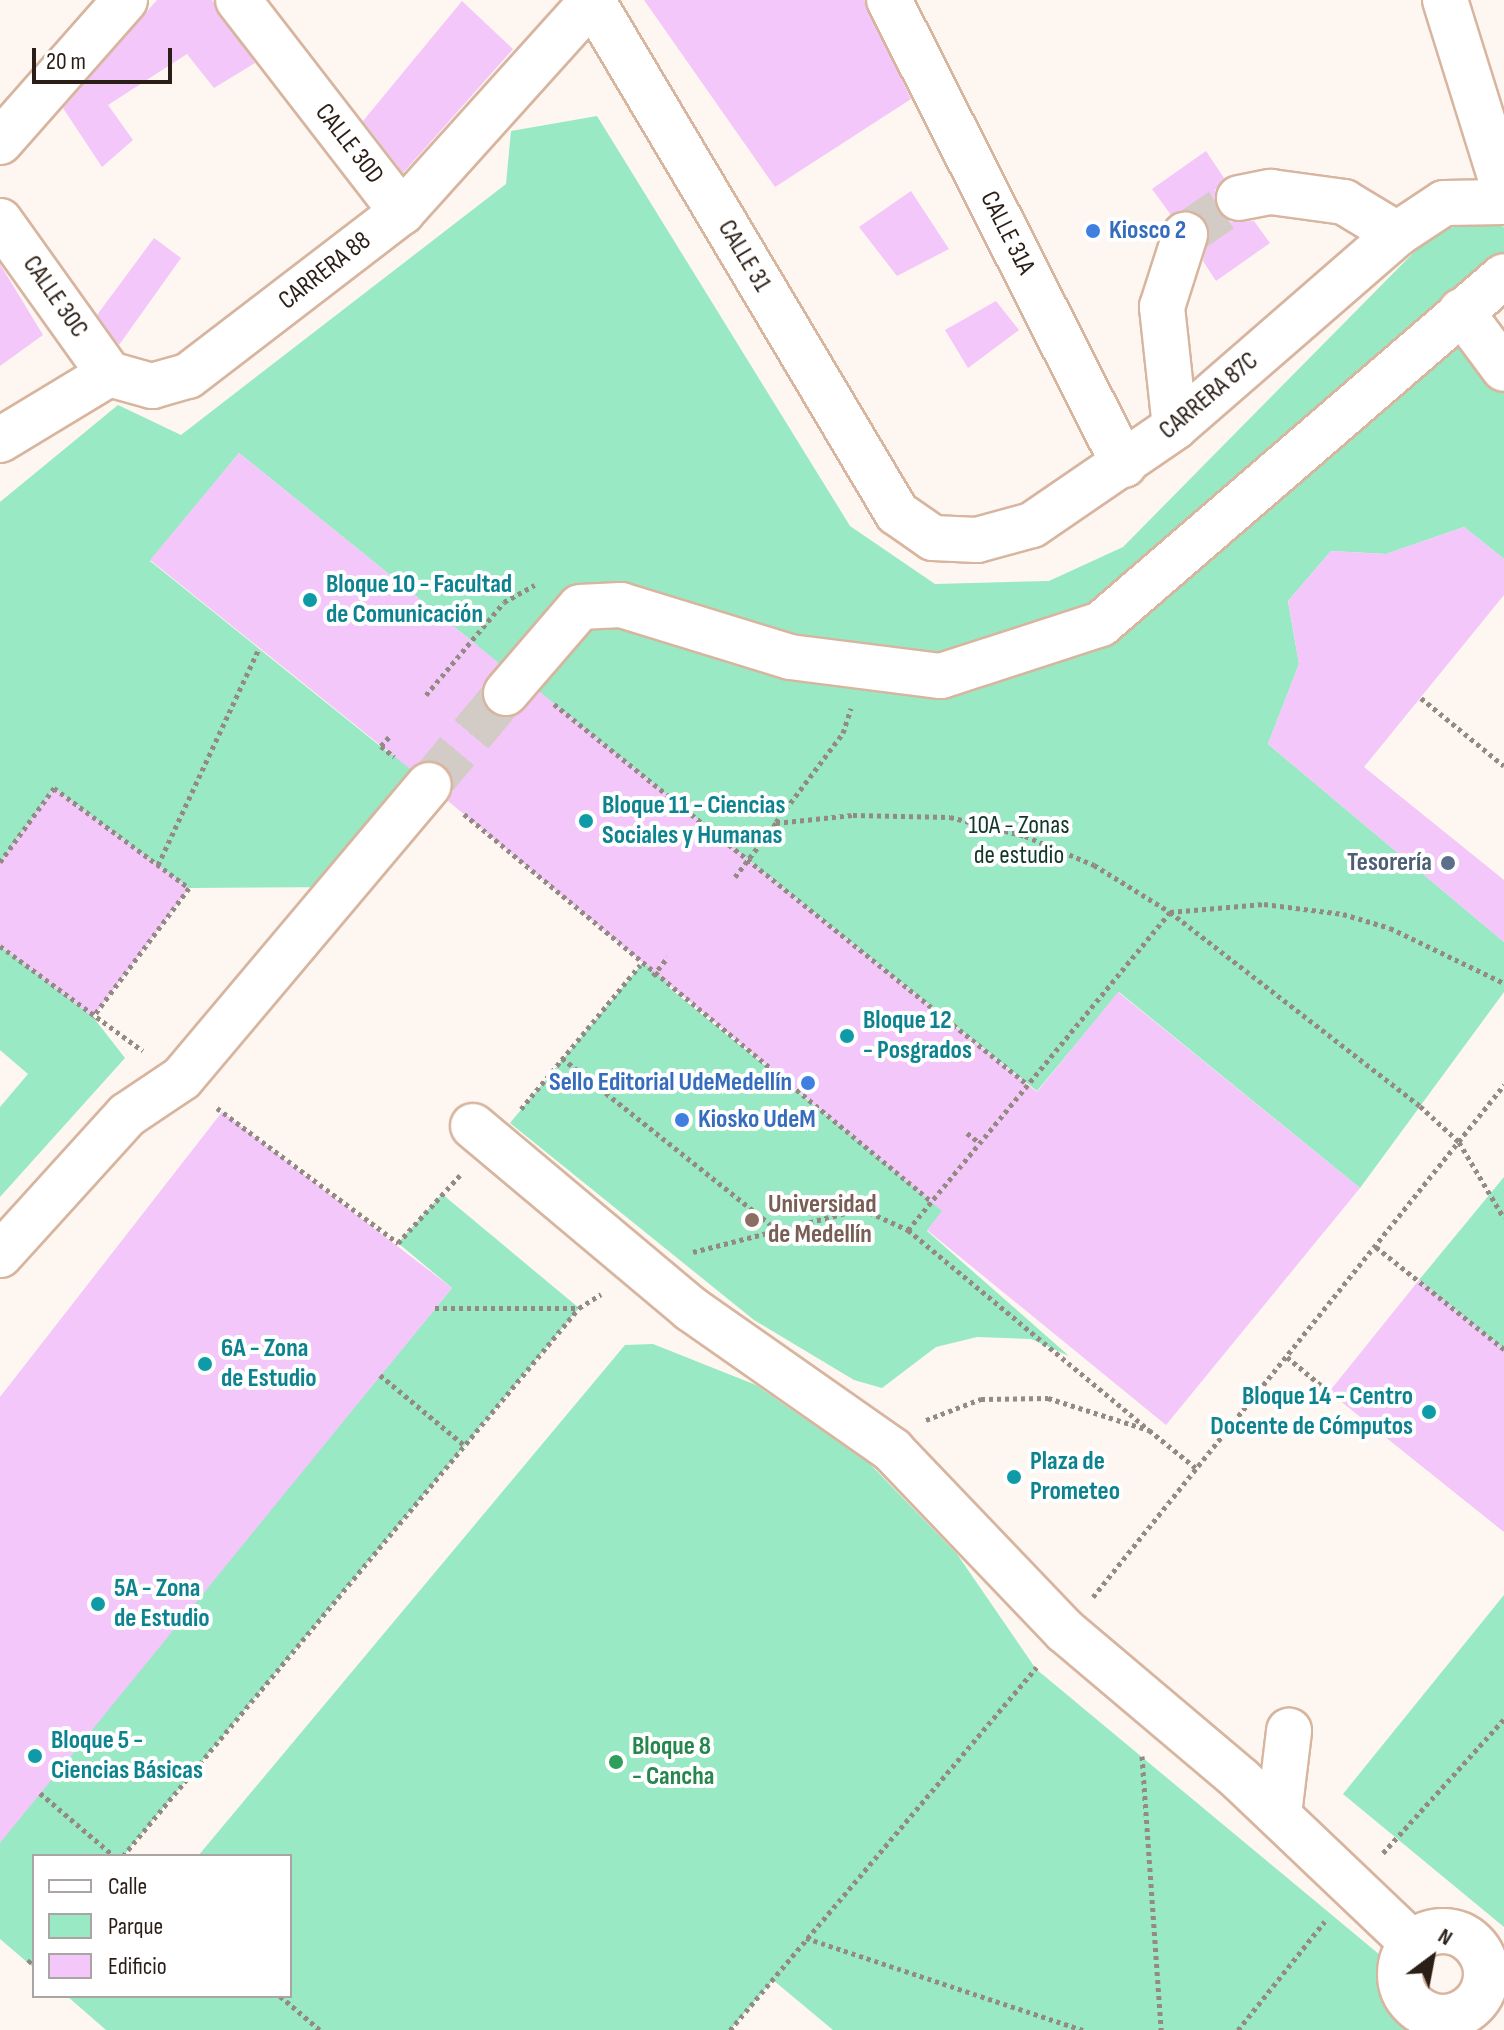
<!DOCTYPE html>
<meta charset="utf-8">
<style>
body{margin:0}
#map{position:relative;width:1504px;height:2030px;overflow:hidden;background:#fdf6f1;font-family:"Sofia Sans Condensed",sans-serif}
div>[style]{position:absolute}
.green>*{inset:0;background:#98e9c4}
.building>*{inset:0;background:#f3c7f9}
.minor-tunnel>*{height:44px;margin-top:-22px;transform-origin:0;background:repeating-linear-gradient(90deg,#d3cbc5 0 44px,transparent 0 66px)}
.path>*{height:5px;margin-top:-2.5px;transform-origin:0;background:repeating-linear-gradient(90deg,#948a84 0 4px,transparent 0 8px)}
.roads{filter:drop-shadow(2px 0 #d7b59f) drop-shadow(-2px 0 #d7b59f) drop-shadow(0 2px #d7b59f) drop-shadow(0 -2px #d7b59f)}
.minor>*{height:44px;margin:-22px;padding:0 22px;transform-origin:22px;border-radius:22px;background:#fff}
.minor>.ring{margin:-22px;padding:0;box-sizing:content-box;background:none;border:44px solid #fff;border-radius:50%}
.dots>*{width:22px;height:22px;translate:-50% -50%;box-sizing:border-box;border:4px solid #fff;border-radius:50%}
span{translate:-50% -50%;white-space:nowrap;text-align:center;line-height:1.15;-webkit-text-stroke:8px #fff;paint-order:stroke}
.street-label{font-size:26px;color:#2b1e16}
.shop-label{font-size:26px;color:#366cbe;font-weight:700}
.left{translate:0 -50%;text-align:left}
.right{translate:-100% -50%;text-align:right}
.culture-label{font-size:26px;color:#0d838f;font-weight:700}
.park-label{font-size:26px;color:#113828}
.service-label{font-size:26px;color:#4e5e75;font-weight:700}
.education-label{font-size:26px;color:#785e54;font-weight:700}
.leisure-label{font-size:26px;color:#27864d;font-weight:700}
.legend{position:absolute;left:32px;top:1854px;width:260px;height:144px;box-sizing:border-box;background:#fff;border:2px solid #aaa5a2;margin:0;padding:10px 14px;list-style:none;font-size:24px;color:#2b1e16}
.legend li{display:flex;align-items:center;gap:16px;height:40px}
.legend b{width:40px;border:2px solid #aaa5a2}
.north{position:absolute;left:1392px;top:1918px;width:80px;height:80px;-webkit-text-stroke:6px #fff;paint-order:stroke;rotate:32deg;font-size:22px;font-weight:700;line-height:32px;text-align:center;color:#2b1e16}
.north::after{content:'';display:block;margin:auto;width:28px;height:36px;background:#2b1e16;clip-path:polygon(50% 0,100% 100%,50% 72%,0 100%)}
.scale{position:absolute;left:32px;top:48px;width:140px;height:36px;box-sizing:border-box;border:4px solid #2b1e16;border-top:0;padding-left:10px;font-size:24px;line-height:28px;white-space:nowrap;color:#2b1e16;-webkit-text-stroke:6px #fff;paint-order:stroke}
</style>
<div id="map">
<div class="green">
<i style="clip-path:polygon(597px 116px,850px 526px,935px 584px,1049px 581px,1123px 547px,1433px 233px,1482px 219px,1504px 227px,1504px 280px,1461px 311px,1504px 369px,1504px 559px,1464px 527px,1386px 554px,1331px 551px,1288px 601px,1299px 664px,1268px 744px,1504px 942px,1504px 992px,1360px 1188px,1119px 992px,1037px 1091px,523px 679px,506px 693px,468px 661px,478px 646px,239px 453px,150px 561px,390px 754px,404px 736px,443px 767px,341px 887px,189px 888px,54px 788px,0 862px,0 502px,118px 405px,181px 435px,506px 184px,511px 131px)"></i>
<i style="clip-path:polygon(0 946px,93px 1017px,125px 1058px,0 1197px,0 1107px,28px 1074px,0 1050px)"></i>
<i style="clip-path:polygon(656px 947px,681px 968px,667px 986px,943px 1210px,927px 1231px,1069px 1356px,1031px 1339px,977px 1337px,936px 1347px,882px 1388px,854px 1380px,754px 1320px,510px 1123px)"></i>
<i style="clip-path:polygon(1504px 1177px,1504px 1349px,1419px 1280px)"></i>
<i style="clip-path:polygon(442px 1194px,579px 1308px,123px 1856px,34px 1856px,34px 1968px,0 1939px,0 1840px,452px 1288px,398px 1243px)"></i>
<i style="clip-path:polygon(653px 1344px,756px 1385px,870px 1464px,957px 1554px,1036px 1669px,1398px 1970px,1403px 1997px,1438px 2019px,1440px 2030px,833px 2030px,773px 1980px,730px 2030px,106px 2030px,67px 1996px,290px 1996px,290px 1856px,198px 1856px,625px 1345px)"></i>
<i style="clip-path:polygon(1504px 1595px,1504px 1927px,1343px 1794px)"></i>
</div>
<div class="building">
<i style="clip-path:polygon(157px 0,212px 0,255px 63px,214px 88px,187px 54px,108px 105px,133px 140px,102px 167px,63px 108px)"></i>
<i style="clip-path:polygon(644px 0,864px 0,911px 99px,775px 187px)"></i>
<i style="clip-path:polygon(462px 1px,513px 49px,403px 173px,363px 121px)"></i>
<i style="clip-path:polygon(1206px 151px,1224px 178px,1215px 190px,1220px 214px,1231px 222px,1254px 221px,1270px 243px,1216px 281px,1203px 261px,1210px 230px,1204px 219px,1192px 211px,1171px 215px,1152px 189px)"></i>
<i style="clip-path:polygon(911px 191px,949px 249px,897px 276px,859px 227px)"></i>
<i style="clip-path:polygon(154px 238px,181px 258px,119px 345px,97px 315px)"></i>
<i style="clip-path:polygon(0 264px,43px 335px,0 366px)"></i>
<i style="clip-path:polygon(996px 301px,1019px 330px,968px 368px,945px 330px)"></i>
<i style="clip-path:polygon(239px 453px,499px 663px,481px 689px,490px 712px,515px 716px,540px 692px,1037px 1092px,1118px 992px,1360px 1188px,1166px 1425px,927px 1230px,942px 1211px,448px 801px,454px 789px,446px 766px,433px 760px,410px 769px,150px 560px)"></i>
<i style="clip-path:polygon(1464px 527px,1504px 559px,1504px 595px,1364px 767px,1504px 880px,1504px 942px,1268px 744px,1299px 664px,1288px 601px,1331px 551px,1386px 554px)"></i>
<i style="clip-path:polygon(54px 788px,189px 888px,93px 1017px,0 946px,0 862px)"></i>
<i style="clip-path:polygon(222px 1112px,452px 1288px,0 1843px,0 1397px)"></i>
<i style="clip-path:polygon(1419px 1280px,1504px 1349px,1504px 1532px,1329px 1392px)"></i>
</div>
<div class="minor-tunnel">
<i style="left:1185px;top:235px;width:65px;rotate:-34.4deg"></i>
<i style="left:429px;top:785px;width:120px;rotate:-50.1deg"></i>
</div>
<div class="path">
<i style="left:426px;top:695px;width:121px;rotate:-50deg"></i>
<i style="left:504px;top:602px;width:35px;rotate:-29deg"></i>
<i style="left:1421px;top:698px;width:107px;rotate:39.3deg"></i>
<i style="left:554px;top:704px;width:607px;rotate:38.78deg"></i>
<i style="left:389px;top:737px;width:12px;rotate:132deg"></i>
<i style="left:381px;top:746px;width:17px;rotate:40deg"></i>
<i style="left:464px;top:814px;width:607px;rotate:39.65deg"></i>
<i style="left:776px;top:822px;width:111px;rotate:-53deg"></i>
<i style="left:843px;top:733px;width:26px;rotate:-72deg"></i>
<i style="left:0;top:862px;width:92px;rotate:-53.9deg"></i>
<i style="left:54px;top:788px;width:168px;rotate:36.5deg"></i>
<i style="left:189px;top:888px;width:161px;rotate:126.7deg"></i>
<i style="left:158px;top:865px;width:239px;rotate:-65deg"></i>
<i style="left:735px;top:877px;width:68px;rotate:-52.8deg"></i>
<i style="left:776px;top:823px;width:77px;rotate:-5.9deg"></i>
<i style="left:853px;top:815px;width:97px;rotate:1.2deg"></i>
<i style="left:950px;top:817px;width:77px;rotate:14.2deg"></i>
<i style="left:1025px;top:836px;width:75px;rotate:22.8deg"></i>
<i style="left:1094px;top:865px;width:89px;rotate:31.7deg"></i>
<i style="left:1170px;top:912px;width:316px;rotate:37.8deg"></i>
<i style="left:1420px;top:1106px;width:53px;rotate:42.7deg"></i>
<i style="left:1459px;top:1142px;width:88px;rotate:59.4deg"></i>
<i style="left:0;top:946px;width:177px;rotate:36.3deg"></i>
<i style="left:653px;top:976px;width:24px;rotate:-52deg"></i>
<i style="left:562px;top:1058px;width:278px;rotate:38.6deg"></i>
<i style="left:217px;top:1108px;width:226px;rotate:36.7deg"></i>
<i style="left:398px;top:1243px;width:92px;rotate:-47.6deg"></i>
<i style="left:521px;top:1109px;width:187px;rotate:-50.4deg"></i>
<i style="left:967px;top:1133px;width:16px;rotate:38deg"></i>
<i style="left:908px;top:1230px;width:412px;rotate:-50.5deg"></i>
<i style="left:1170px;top:912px;width:94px;rotate:-4.9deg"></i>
<i style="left:1264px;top:904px;width:80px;rotate:7.2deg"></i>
<i style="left:1343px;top:914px;width:49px;rotate:16.6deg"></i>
<i style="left:1390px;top:928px;width:127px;rotate:25.8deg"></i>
<i style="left:1376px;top:1247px;width:164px;rotate:38.6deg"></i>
<i style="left:693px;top:1252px;width:174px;rotate:-14.3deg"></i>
<i style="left:862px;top:1209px;width:51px;rotate:24.5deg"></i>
<i style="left:908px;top:1230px;width:313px;rotate:39.7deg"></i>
<i style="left:435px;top:1308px;width:143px"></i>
<i style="left:1287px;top:1357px;width:55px;rotate:39.8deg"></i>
<i style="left:380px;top:1375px;width:109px;rotate:39.8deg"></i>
<i style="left:926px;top:1420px;width:59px;rotate:-20.9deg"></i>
<i style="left:981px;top:1399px;width:67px;rotate:-0.9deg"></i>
<i style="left:1048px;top:1398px;width:106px;rotate:17.6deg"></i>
<i style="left:1149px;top:1430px;width:60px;rotate:39deg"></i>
<i style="left:1093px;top:1597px;width:657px;rotate:-51.24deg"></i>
<i style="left:1142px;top:1756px;width:275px;rotate:86deg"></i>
<i style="left:40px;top:1793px;width:97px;rotate:40.4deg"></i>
<i style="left:1383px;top:1853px;width:181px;rotate:-47.9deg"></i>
<i style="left:123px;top:1856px;width:713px;rotate:-50.24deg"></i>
<i style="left:579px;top:1308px;width:26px;rotate:-32deg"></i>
<i style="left:806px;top:1938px;width:292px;rotate:18.4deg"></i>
<i style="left:28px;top:1963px;width:8px;rotate:-45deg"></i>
<i style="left:280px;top:1996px;width:52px;rotate:40.4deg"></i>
<i style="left:1439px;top:2017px;width:93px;rotate:-45.4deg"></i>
<i style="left:730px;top:2030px;width:475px;rotate:-49.8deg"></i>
<i style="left:1238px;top:2030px;width:139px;rotate:-51.4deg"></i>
</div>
<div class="roads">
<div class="minor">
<i style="left:238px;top:0;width:268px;rotate:52.3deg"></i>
<i style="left:592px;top:0;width:597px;rotate:59.27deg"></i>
<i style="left:897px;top:513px;width:44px;rotate:34.8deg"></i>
<i style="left:933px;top:538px;width:44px;rotate:2.6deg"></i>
<i style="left:977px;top:540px;width:57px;rotate:-15.3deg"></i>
<i style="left:1032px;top:525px;width:173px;rotate:-34.4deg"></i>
<i style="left:1175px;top:427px;width:294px;rotate:-41deg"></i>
<i style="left:1397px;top:234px;width:56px;rotate:-33.4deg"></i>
<i style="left:1444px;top:203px;width:60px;rotate:-1deg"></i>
<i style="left:889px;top:0;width:521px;rotate:63.19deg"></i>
<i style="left:1445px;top:0;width:199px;rotate:72.7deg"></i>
<i style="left:0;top:142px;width:189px;rotate:-48.6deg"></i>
<i style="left:1239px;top:198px;width:33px;rotate:-11deg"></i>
<i style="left:1271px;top:192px;width:74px;rotate:7.8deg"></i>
<i style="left:1344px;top:202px;width:62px;rotate:31.1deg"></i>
<i style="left:0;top:221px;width:188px;rotate:54.5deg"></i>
<i style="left:1461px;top:311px;width:72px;rotate:53.4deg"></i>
<i style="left:1175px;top:427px;width:121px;rotate:-96.2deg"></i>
<i style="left:1162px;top:307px;width:76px;rotate:-72.3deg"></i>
<i style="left:0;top:440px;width:127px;rotate:-31.2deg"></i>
<i style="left:109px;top:374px;width:45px;rotate:15.6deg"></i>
<i style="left:152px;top:386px;width:37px;rotate:-16deg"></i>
<i style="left:188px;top:376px;width:270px;rotate:-37.5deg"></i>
<i style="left:402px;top:212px;width:285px;rotate:-48deg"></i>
<i style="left:506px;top:693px;width:113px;rotate:-49.3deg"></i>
<i style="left:580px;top:607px;width:41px;rotate:-2.8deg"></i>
<i style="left:621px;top:605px;width:177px;rotate:17.1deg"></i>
<i style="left:790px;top:657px;width:152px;rotate:7.2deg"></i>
<i style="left:941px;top:676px;width:168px;rotate:-18deg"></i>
<i style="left:1101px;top:624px;width:532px;rotate:-40.81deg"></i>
<i style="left:473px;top:1126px;width:285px;rotate:40deg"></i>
<i style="left:691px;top:1309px;width:246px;rotate:35deg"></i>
<i style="left:892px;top:1450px;width:250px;rotate:46.3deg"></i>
<i style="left:1065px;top:1631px;width:229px;rotate:40.2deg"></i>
<i style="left:1240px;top:1779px;width:238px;rotate:43.6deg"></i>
<i style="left:0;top:1255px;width:189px;rotate:-47.8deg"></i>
<i style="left:127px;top:1115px;width:66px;rotate:-33.9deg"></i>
<i style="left:182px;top:1078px;width:383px;rotate:-49.9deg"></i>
<i style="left:1279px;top:1814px;width:84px;rotate:-83.1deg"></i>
<i class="ring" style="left:1400px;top:1931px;width:42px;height:42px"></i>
</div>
</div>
<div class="dots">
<i style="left:1093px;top:231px;background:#3f7fe0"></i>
<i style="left:310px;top:600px;background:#0f9aa8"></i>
<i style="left:586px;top:821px;background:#0f9aa8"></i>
<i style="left:1448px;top:863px;background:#5c6f8a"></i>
<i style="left:847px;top:1036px;background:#0f9aa8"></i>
<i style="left:808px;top:1083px;background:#3f7fe0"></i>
<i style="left:682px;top:1120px;background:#3f7fe0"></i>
<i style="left:752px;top:1220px;background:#8d6e63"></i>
<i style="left:205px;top:1364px;background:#0f9aa8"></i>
<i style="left:1429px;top:1412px;background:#0f9aa8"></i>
<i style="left:1014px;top:1477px;background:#0f9aa8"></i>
<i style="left:98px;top:1604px;background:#0f9aa8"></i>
<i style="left:35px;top:1756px;background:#0f9aa8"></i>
<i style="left:616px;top:1762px;background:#2e9e5b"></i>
</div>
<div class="street-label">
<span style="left:349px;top:144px;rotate:52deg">CALLE 30D</span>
<span style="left:1007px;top:233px;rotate:63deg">CALLE 31A</span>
<span style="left:744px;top:256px;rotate:59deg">CALLE 31</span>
<span style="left:325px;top:271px;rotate:-38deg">CARRERA 88</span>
<span style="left:55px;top:297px;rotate:55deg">CALLE 30C</span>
<span style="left:1209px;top:396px;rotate:-40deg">CARRERA 87C</span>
</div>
<div class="shop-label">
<span class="left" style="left:1109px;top:231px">Kiosco 2</span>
<span class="right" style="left:792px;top:1083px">Sello Editorial UdeMedellín</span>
<span class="left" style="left:698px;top:1120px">Kiosko UdeM</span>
</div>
<div class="culture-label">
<span class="left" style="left:326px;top:600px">Bloque 10 - Facultad<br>de Comunicación</span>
<span class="left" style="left:602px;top:821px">Bloque 11 - Ciencias<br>Sociales y Humanas</span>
<span class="left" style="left:863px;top:1036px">Bloque 12<br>- Posgrados</span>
<span class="left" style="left:221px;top:1364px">6A - Zona<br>de Estudio</span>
<span class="right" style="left:1413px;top:1412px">Bloque 14 - Centro<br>Docente de Cómputos</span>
<span class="left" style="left:1030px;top:1477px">Plaza de<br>Prometeo</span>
<span class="left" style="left:114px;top:1604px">5A - Zona<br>de Estudio</span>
<span class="left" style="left:51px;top:1756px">Bloque 5 -<br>Ciencias Básicas</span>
</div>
<div class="park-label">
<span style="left:1019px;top:841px">10A - Zonas<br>de estudio</span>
</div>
<div class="service-label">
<span class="right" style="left:1432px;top:863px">Tesorería</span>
</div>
<div class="education-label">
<span class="left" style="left:768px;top:1220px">Universidad<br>de Medellín</span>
</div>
<div class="leisure-label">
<span class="left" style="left:632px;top:1762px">Bloque 8<br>- Cancha</span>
</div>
<ul class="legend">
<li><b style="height:10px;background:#fff"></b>Calle</li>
<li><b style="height:22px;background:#98e9c4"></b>Parque</li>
<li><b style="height:22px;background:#f3c7f9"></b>Edificio</li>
</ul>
<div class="north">N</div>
<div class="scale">20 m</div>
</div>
